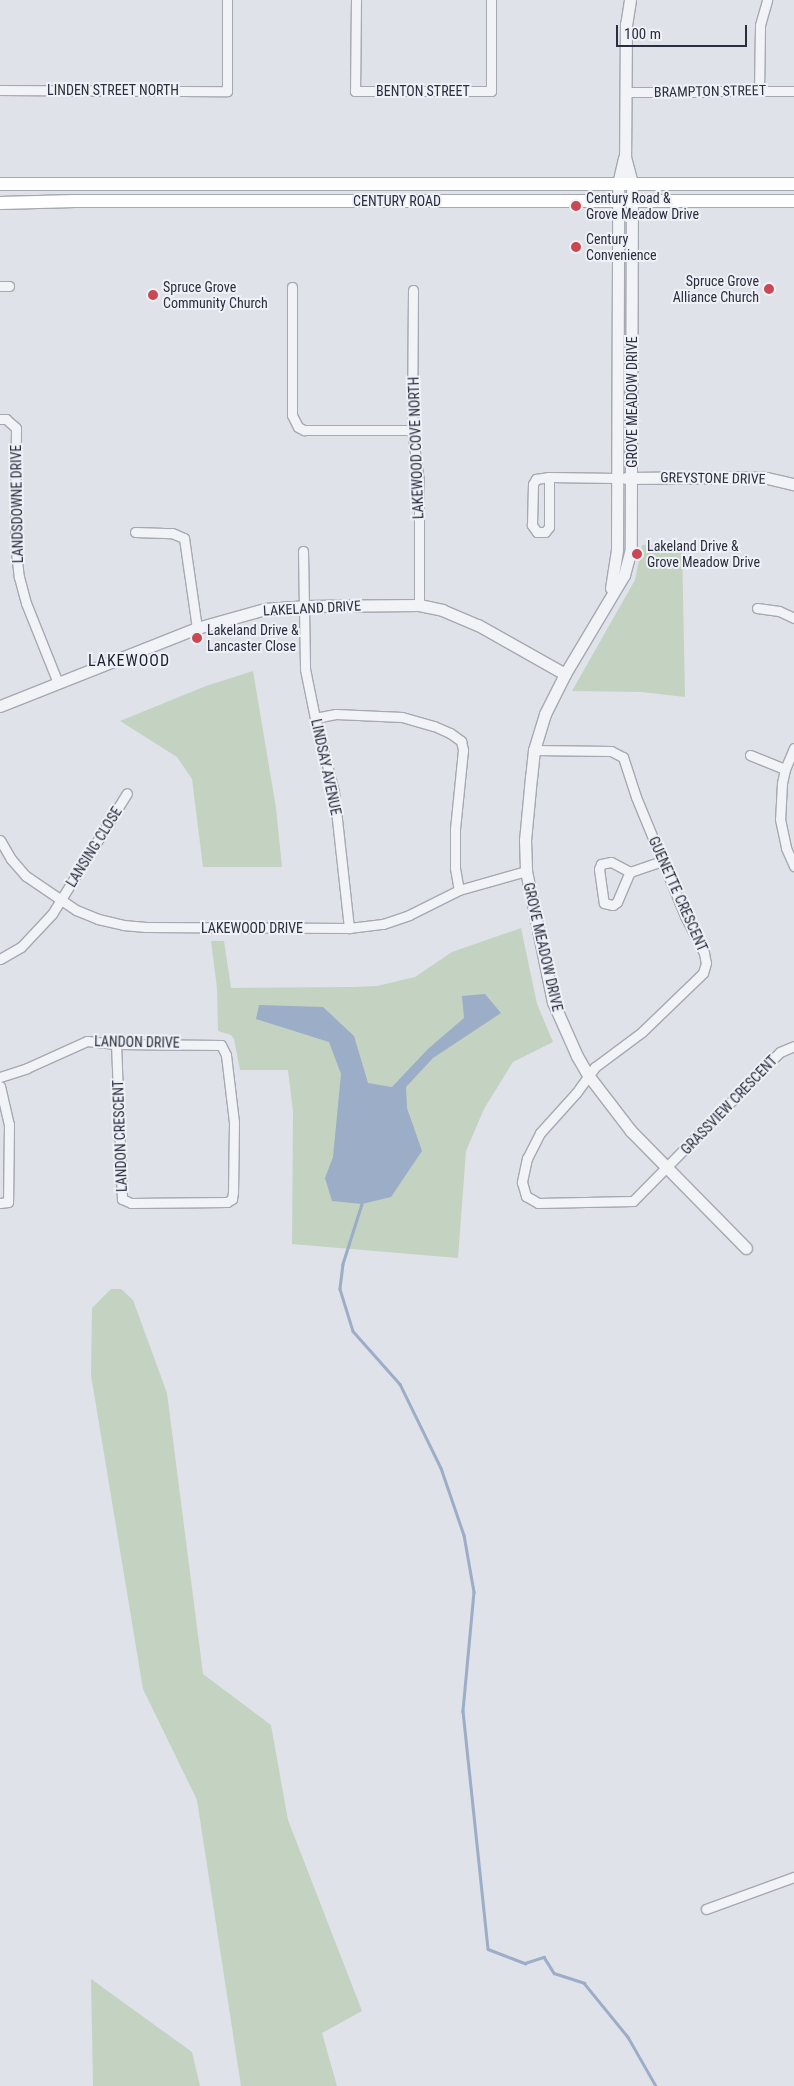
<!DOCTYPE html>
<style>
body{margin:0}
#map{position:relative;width:794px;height:2086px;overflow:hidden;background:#dfe2e8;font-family:"Roboto Condensed",sans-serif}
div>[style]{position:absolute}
.green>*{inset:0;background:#c4d2c1}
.water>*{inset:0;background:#9badc7}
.stream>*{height:2.5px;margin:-1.25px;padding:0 1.25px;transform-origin:1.25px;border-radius:1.25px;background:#9badc7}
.roads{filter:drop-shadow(1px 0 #a5a9b2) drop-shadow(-1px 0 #a5a9b2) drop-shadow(0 1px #a5a9b2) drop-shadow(0 -1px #a5a9b2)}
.minor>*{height:9px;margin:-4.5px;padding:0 4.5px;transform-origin:4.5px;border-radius:4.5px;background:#f2f3f7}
.tertiary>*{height:11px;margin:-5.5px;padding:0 5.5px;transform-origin:5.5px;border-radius:5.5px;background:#f2f3f7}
.secondary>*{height:12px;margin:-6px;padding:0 6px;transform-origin:6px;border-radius:6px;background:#fff}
.dots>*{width:14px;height:14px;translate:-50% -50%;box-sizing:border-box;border:2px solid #eff1f6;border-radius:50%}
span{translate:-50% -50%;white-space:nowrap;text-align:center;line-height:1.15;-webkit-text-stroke:4px #eff1f6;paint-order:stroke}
.street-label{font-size:14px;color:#292f3f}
.poi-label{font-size:14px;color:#292f3f}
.left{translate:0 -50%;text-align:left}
.right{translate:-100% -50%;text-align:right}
.quarter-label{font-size:16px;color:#1b2030;letter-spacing:1px}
.scale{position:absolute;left:616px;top:25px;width:131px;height:22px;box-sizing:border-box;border:2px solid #292f3f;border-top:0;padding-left:6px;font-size:15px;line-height:18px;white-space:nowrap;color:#292f3f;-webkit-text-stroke:4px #eff1f6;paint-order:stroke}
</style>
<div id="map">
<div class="green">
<i style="clip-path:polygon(682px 544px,685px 697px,642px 692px,572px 691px,635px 580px,642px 545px)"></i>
<i style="clip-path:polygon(253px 671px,276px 808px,282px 867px,203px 867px,192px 779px,177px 757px,120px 721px,206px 686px)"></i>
<i style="clip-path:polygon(521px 928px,537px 1004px,553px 1042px,513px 1062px,484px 1109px,466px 1151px,458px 1258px,292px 1244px,293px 1112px,288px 1070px,240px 1070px,234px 1039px,231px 1035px,218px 1031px,217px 988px,211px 941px,224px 941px,231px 988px,353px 987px,377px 986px,415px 977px,452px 952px)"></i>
<i style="clip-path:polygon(111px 1289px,121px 1289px,133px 1300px,167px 1393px,203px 1674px,271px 1725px,288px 1820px,362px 2011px,322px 2033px,337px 2086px,241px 2086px,197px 1800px,143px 1689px,91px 1375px,92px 1308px)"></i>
<i style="clip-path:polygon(91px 1979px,192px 2052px,200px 2086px,93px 2086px)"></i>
</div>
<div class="water">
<i style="clip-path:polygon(485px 994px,501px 1013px,433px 1058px,406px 1087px,407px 1108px,422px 1151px,391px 1197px,362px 1204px,332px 1201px,325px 1178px,333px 1157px,341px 1074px,329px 1042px,256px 1019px,259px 1005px,323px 1007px,354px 1036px,368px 1083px,392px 1087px,428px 1049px,464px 1018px,462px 996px)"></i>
</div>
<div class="stream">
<i style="left:362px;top:1204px;width:63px;rotate:107.6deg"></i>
<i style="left:343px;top:1264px;width:25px;rotate:97deg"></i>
<i style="left:340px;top:1289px;width:44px;rotate:72.8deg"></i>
<i style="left:353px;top:1331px;width:71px;rotate:48.4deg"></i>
<i style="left:400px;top:1384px;width:93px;rotate:64deg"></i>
<i style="left:441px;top:1468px;width:71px;rotate:71.1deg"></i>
<i style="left:464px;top:1535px;width:58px;rotate:80deg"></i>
<i style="left:474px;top:1592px;width:120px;rotate:95.3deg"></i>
<i style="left:463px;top:1711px;width:239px;rotate:84deg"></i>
<i style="left:488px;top:1949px;width:40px;rotate:21deg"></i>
<i style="left:525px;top:1963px;width:20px;rotate:-18deg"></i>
<i style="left:544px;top:1957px;width:19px;rotate:58deg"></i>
<i style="left:554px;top:1973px;width:32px;rotate:18deg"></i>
<i style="left:584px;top:1983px;width:70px;rotate:50.8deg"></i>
<i style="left:628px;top:2037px;width:56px;rotate:60.3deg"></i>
</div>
<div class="roads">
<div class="minor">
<i style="left:356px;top:0;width:91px;rotate:90.6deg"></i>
<i style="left:355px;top:91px;width:136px"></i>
<i style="left:491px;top:91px;width:91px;rotate:-90deg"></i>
<i style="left:0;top:90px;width:227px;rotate:0.3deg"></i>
<i style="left:227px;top:91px;width:91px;rotate:-90deg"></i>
<i style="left:759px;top:91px;width:66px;rotate:-89.1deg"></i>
<i style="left:760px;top:25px;width:26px;rotate:-74deg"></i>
<i style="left:625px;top:92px;width:169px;rotate:-0.3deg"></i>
<i style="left:0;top:286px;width:9px"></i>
<i style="left:292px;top:287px;width:128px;rotate:90deg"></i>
<i style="left:292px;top:415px;width:13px;rotate:63deg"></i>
<i style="left:298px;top:427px;width:7px;rotate:27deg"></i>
<i style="left:304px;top:430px;width:108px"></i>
<i style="left:413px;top:290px;width:140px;rotate:90.4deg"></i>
<i style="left:412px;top:430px;width:52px;rotate:82.3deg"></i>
<i style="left:419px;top:482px;width:123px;rotate:90deg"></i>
<i style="left:0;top:419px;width:6px"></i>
<i style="left:6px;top:419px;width:13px;rotate:42deg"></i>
<i style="left:16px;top:428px;width:113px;rotate:90.5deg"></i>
<i style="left:15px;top:541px;width:36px;rotate:84deg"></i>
<i style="left:19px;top:577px;width:27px;rotate:75deg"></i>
<i style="left:26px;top:603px;width:86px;rotate:68.2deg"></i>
<i style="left:549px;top:477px;width:50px;rotate:90deg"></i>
<i style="left:549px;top:527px;width:6px;rotate:129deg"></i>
<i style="left:545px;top:532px;width:8px;rotate:180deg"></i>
<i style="left:537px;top:532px;width:9px;rotate:-126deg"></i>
<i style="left:532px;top:525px;width:41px;rotate:-88.6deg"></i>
<i style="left:533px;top:484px;width:6px;rotate:-59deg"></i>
<i style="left:536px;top:479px;width:13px;rotate:-9deg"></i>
<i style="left:549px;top:477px;width:68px;rotate:0.8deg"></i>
<i style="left:135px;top:532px;width:37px;rotate:2deg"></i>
<i style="left:172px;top:533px;width:13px;rotate:23deg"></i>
<i style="left:184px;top:538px;width:91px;rotate:81.8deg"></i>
<i style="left:303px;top:551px;width:118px;rotate:89deg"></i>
<i style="left:305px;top:669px;width:50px;rotate:78.5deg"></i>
<i style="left:315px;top:718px;width:76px;rotate:75.6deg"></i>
<i style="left:334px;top:792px;width:137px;rotate:83.7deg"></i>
<i style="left:757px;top:608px;width:22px;rotate:8deg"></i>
<i style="left:779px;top:611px;width:17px;rotate:25deg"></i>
<i style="left:315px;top:718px;width:21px;rotate:-11deg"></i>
<i style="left:336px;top:714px;width:66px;rotate:2.6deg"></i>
<i style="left:402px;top:717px;width:33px;rotate:16deg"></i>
<i style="left:434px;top:726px;width:17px;rotate:24deg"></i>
<i style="left:450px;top:733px;width:14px;rotate:36deg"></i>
<i style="left:461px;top:741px;width:9px;rotate:77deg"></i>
<i style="left:463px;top:750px;width:79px;rotate:95.8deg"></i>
<i style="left:455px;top:829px;width:39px;rotate:90deg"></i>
<i style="left:455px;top:868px;width:22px;rotate:80deg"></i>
<i style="left:794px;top:748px;width:23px;rotate:113deg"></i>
<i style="left:785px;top:769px;width:14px;rotate:102deg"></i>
<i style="left:782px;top:783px;width:36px;rotate:93deg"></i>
<i style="left:780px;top:819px;width:30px;rotate:78deg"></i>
<i style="left:786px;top:848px;width:20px;rotate:66deg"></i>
<i style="left:534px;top:750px;width:77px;rotate:0.7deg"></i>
<i style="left:611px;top:751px;width:13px;rotate:27deg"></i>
<i style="left:623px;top:757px;width:42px;rotate:72deg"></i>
<i style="left:636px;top:797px;width:129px;rotate:67.6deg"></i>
<i style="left:685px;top:916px;width:42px;rotate:62.8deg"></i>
<i style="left:704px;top:953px;width:10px;rotate:79deg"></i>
<i style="left:706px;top:963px;width:10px;rotate:107deg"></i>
<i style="left:703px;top:973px;width:85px;rotate:136deg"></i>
<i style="left:642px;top:1032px;width:59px;rotate:143.3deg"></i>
<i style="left:595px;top:1067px;width:32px;rotate:126deg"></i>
<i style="left:576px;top:1093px;width:54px;rotate:132deg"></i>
<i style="left:540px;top:1133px;width:28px;rotate:117deg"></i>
<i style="left:527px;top:1158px;width:25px;rotate:102deg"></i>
<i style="left:522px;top:1182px;width:15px;rotate:74deg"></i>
<i style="left:526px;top:1196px;width:14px;rotate:30deg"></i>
<i style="left:538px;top:1203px;width:95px;rotate:-1.2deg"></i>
<i style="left:633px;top:1201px;width:209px;rotate:-45.4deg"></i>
<i style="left:780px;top:1052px;width:15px;rotate:-23deg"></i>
<i style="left:750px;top:755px;width:38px;rotate:22deg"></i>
<i style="left:0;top:840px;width:22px;rotate:60deg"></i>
<i style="left:11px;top:859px;width:23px;rotate:49deg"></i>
<i style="left:26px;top:876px;width:60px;rotate:34.2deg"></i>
<i style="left:76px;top:910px;width:24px;rotate:22deg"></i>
<i style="left:98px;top:919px;width:26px;rotate:13deg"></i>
<i style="left:123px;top:925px;width:23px;rotate:5deg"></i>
<i style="left:146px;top:927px;width:203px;rotate:0.3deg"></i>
<i style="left:349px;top:928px;width:34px;rotate:-7deg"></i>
<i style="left:383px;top:924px;width:28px;rotate:-19deg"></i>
<i style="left:409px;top:915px;width:56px;rotate:-26.6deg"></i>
<i style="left:459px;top:890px;width:70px;rotate:-15.8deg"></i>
<i style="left:630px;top:872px;width:21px;rotate:-152deg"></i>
<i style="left:611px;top:862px;width:10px;rotate:169deg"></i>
<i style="left:601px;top:864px;width:5px;rotate:112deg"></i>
<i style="left:599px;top:869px;width:34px;rotate:82deg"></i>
<i style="left:604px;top:903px;width:9px;rotate:13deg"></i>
<i style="left:613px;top:905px;width:5px;rotate:-37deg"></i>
<i style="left:617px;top:902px;width:33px;rotate:-67deg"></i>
<i style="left:630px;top:872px;width:34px;rotate:-19deg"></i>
<i style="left:0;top:959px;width:24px;rotate:-30deg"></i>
<i style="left:21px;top:947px;width:45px;rotate:-46.8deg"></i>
<i style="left:52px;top:914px;width:142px;rotate:-58.2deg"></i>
<i style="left:0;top:1077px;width:28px;rotate:-18deg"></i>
<i style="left:27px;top:1068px;width:66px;rotate:-24.2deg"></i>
<i style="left:87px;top:1041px;width:29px;rotate:6deg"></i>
<i style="left:116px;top:1044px;width:105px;rotate:0.5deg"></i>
<i style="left:221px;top:1045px;width:11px;rotate:63deg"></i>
<i style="left:226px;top:1055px;width:67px;rotate:83.2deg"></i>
<i style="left:234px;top:1122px;width:70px;rotate:90.8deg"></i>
<i style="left:233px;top:1192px;width:7px;rotate:98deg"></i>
<i style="left:232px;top:1199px;width:6px;rotate:149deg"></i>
<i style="left:227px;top:1202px;width:96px;rotate:179.4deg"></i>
<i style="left:131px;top:1203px;width:10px;rotate:-156deg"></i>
<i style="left:122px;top:1199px;width:155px;rotate:-92.2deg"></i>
<i style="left:0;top:1086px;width:39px;rotate:77deg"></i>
<i style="left:9px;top:1124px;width:78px;rotate:90.7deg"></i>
<i style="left:8px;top:1202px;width:8px;rotate:173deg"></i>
<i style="left:706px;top:1909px;width:94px;rotate:-20deg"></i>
</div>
<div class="tertiary">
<i style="left:630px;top:0;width:24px;rotate:99deg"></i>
<i style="left:626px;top:24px;width:133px;rotate:90.4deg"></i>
<i style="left:625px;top:157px;width:28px;rotate:75deg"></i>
<i style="left:632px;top:184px;width:365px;rotate:90.2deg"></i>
<i style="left:631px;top:549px;width:27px;rotate:105deg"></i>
<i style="left:624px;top:575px;width:115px;rotate:120.8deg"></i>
<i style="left:565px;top:674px;width:45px;rotate:116.6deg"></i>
<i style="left:545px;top:714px;width:38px;rotate:107deg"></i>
<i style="left:534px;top:750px;width:27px;rotate:96deg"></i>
<i style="left:531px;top:777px;width:63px;rotate:95.4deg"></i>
<i style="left:525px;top:840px;width:31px;rotate:88deg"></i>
<i style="left:526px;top:871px;width:134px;rotate:78.4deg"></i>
<i style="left:553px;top:1002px;width:59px;rotate:66deg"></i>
<i style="left:577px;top:1056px;width:22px;rotate:60deg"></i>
<i style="left:588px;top:1075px;width:71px;rotate:52.5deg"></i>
<i style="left:631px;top:1131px;width:164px;rotate:45.5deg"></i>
<i style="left:626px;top:478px;width:109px;rotate:-0.5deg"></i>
<i style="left:735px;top:477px;width:32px;rotate:2deg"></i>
<i style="left:767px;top:478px;width:28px;rotate:13deg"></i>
<i style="left:611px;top:588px;width:39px;rotate:-81deg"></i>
<i style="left:617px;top:549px;width:365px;rotate:-89.8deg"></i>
<i style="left:618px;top:184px;width:27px;rotate:-77deg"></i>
<i style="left:0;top:706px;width:212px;rotate:-21.6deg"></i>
<i style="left:197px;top:628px;width:71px;rotate:-15.6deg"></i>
<i style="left:265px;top:609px;width:39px;rotate:-4deg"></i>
<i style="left:304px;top:606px;width:115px;rotate:-0.5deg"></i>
<i style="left:419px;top:605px;width:24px;rotate:12deg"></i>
<i style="left:442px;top:610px;width:39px;rotate:23deg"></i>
<i style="left:478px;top:625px;width:100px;rotate:29.4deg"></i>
</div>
<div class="secondary">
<i style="left:0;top:184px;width:794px"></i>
<i style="left:0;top:203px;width:75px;rotate:-1.5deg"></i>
<i style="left:75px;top:201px;width:719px"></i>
</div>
</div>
<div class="dots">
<i style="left:576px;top:206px;background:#ca4851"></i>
<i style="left:576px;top:247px;background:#ca4851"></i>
<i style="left:769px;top:289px;background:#ca4851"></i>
<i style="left:153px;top:295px;background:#ca4851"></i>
<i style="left:637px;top:554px;background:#ca4851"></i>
<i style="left:197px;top:638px;background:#ca4851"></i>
</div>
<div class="street-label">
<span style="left:113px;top:90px">LINDEN STREET NORTH</span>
<span style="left:423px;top:91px">BENTON STREET</span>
<span style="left:710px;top:91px;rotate:-1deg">BRAMPTON STREET</span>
<span style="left:397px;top:201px">CENTURY ROAD</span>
<span style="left:632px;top:402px;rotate:-90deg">GROVE MEADOW DRIVE</span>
<span style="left:416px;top:448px;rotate:-92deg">LAKEWOOD COVE NORTH</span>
<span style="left:713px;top:478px;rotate:1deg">GREYSTONE DRIVE</span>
<span style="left:17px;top:504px;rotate:-91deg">LANDSDOWNE DRIVE</span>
<span style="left:312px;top:608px;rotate:-3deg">LAKELAND DRIVE</span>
<span style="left:326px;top:767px;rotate:78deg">LINDSAY AVENUE</span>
<span style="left:94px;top:847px;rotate:-58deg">LANSING CLOSE</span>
<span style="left:678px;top:894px;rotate:66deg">GUENETTE CRESCENT</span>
<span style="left:252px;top:928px">LAKEWOOD DRIVE</span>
<span style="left:543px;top:947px;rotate:77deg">GROVE MEADOW DRIVE</span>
<span style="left:137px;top:1042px;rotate:1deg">LANDON DRIVE</span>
<span style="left:729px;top:1105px;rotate:-46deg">GRASSVIEW CRESCENT</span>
<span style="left:120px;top:1136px;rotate:-92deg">LANDON CRESCENT</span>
</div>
<div class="poi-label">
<span class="left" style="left:586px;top:206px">Century Road &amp;<br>Grove Meadow Drive</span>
<span class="left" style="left:586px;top:247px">Century<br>Convenience</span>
<span class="right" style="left:759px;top:289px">Spruce Grove<br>Alliance Church</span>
<span class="left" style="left:163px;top:295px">Spruce Grove<br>Community Church</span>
<span class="left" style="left:647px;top:554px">Lakeland Drive &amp;<br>Grove Meadow Drive</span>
<span class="left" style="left:207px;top:638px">Lakeland Drive &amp;<br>Lancaster Close</span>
</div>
<div class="quarter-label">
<span style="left:129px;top:661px">LAKEWOOD</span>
</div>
<div class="scale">100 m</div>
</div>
